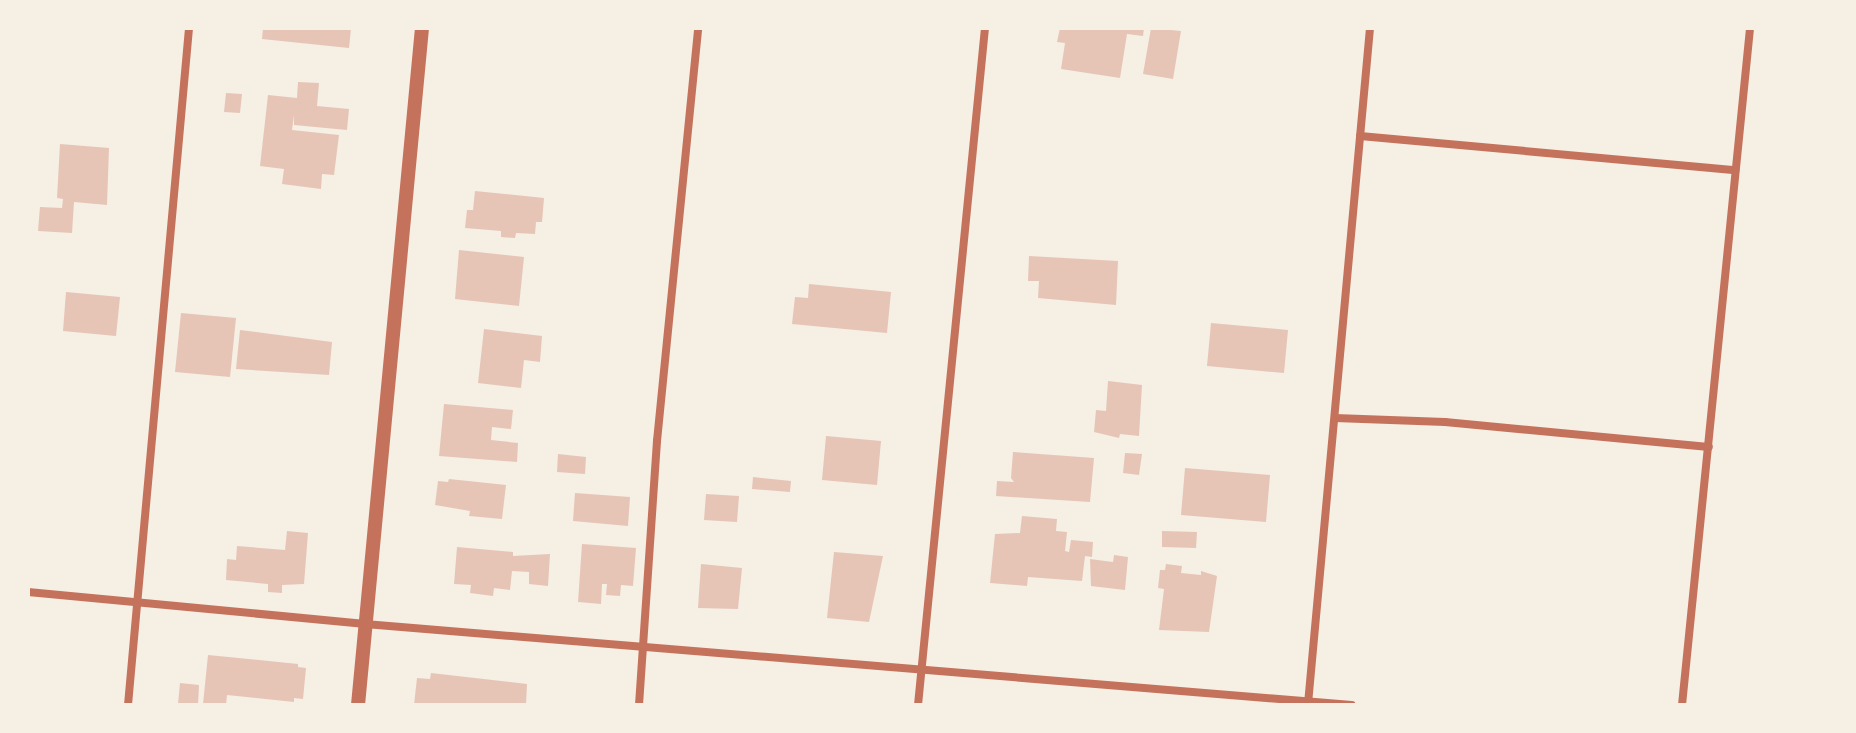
<!DOCTYPE html>
<style>
body{margin:0}
#map{position:relative;width:1856px;height:733px;overflow:hidden;background:#f6efe4;font-family:"Fira Sans Condensed",sans-serif}
div>[style]{position:absolute}
.building>*{inset:0;background:#e6c5b7}
.minor>*{height:8px;margin:-4px;padding:0 4px;transform-origin:4px;border-radius:4px;background:#c5725c}
.tertiary>*{height:14px;margin:-7px;padding:0 7px;transform-origin:7px;border-radius:7px;background:#c5725c}
span{translate:-50% -50%;white-space:nowrap;text-align:center;line-height:1.15;-webkit-text-stroke:6px #f6efe4;paint-order:stroke}
.frame{position:absolute;inset:0;border:30px solid #f6efe4;pointer-events:none}
</style>
<div id="map">
<div class="building">
<i style="clip-path:polygon(263px 28px,351px 28px,349px 48px,262px 39px)"></i>
<i style="clip-path:polygon(1060px 28px,1144px 28px,1143px 36px,1127px 34px,1120px 78px,1061px 69px,1065px 43px,1057px 42px)"></i>
<i style="clip-path:polygon(1151px 28px,1181px 31px,1173px 79px,1143px 74px)"></i>
<i style="clip-path:polygon(298px 82px,319px 83px,317px 106px,349px 109px,347px 130px,294px 125px,294px 115px,292px 130px,339px 135px,334px 175px,322px 174px,321px 189px,282px 184px,284px 169px,260px 166px,268px 95px,297px 98px)"></i>
<i style="clip-path:polygon(226px 93px,242px 94px,240px 113px,224px 112px)"></i>
<i style="clip-path:polygon(60px 144px,109px 148px,107px 205px,74px 202px,72px 233px,38px 231px,40px 207px,62px 208px,63px 199px,57px 198px)"></i>
<i style="clip-path:polygon(475px 191px,544px 198px,542px 222px,536px 222px,535px 234px,516px 233px,515px 238px,501px 237px,501px 231px,465px 228px,467px 210px,473px 210px)"></i>
<i style="clip-path:polygon(459px 250px,524px 257px,519px 306px,455px 299px)"></i>
<i style="clip-path:polygon(1029px 256px,1118px 261px,1116px 305px,1038px 298px,1039px 281px,1028px 281px)"></i>
<i style="clip-path:polygon(809px 284px,891px 292px,887px 333px,792px 324px,795px 297px,808px 298px)"></i>
<i style="clip-path:polygon(66px 292px,120px 297px,116px 336px,63px 331px)"></i>
<i style="clip-path:polygon(181px 313px,236px 318px,230px 377px,175px 372px)"></i>
<i style="clip-path:polygon(1211px 323px,1288px 330px,1284px 373px,1207px 366px)"></i>
<i style="clip-path:polygon(484px 329px,542px 336px,540px 362px,524px 360px,521px 388px,478px 383px)"></i>
<i style="clip-path:polygon(240px 330px,332px 342px,329px 375px,236px 369px)"></i>
<i style="clip-path:polygon(1108px 381px,1142px 385px,1139px 436px,1120px 434px,1119px 438px,1094px 432px,1096px 410px,1106px 411px)"></i>
<i style="clip-path:polygon(444px 404px,513px 410px,511px 429px,492px 427px,491px 440px,518px 443px,517px 462px,439px 456px)"></i>
<i style="clip-path:polygon(826px 436px,881px 441px,877px 485px,822px 480px)"></i>
<i style="clip-path:polygon(1013px 452px,1094px 458px,1090px 502px,996px 496px,997px 481px,1014px 482px,1011px 478px)"></i>
<i style="clip-path:polygon(1125px 453px,1142px 454px,1139px 475px,1123px 473px)"></i>
<i style="clip-path:polygon(558px 454px,586px 457px,585px 474px,557px 472px)"></i>
<i style="clip-path:polygon(1185px 468px,1270px 475px,1266px 522px,1181px 515px)"></i>
<i style="clip-path:polygon(753px 477px,791px 481px,790px 492px,752px 489px)"></i>
<i style="clip-path:polygon(449px 479px,506px 485px,502px 519px,469px 516px,470px 511px,435px 505px,438px 481px,448px 482px)"></i>
<i style="clip-path:polygon(575px 493px,630px 497px,628px 526px,573px 521px)"></i>
<i style="clip-path:polygon(706px 494px,739px 496px,737px 522px,704px 520px)"></i>
<i style="clip-path:polygon(1022px 516px,1057px 519px,1056px 531px,1067px 532px,1065px 551px,1069px 552px,1071px 540px,1093px 542px,1092px 557px,1085px 556px,1082px 581px,1028px 577px,1027px 586px,990px 583px,995px 534px,1020px 533px)"></i>
<i style="clip-path:polygon(287px 531px,308px 533px,304px 584px,282px 585px,282px 593px,268px 592px,268px 584px,226px 580px,227px 559px,236px 560px,237px 546px,285px 550px)"></i>
<i style="clip-path:polygon(1162px 531px,1197px 532px,1196px 548px,1162px 547px)"></i>
<i style="clip-path:polygon(582px 544px,636px 548px,633px 586px,621px 585px,620px 596px,606px 595px,607px 584px,602px 584px,601px 604px,578px 602px)"></i>
<i style="clip-path:polygon(457px 547px,513px 552px,513px 556px,550px 554px,548px 586px,529px 584px,529px 572px,512px 571px,510px 590px,494px 588px,493px 596px,470px 593px,471px 585px,454px 584px)"></i>
<i style="clip-path:polygon(834px 552px,883px 556px,869px 622px,827px 618px)"></i>
<i style="clip-path:polygon(1114px 555px,1128px 557px,1125px 590px,1091px 586px,1090px 559px,1113px 562px)"></i>
<i style="clip-path:polygon(701px 564px,742px 568px,738px 609px,698px 608px)"></i>
<i style="clip-path:polygon(1166px 564px,1182px 566px,1181px 573px,1201px 575px,1201px 571px,1217px 576px,1209px 632px,1159px 630px,1164px 589px,1158px 588px,1160px 570px,1165px 570px)"></i>
<i style="clip-path:polygon(208px 655px,298px 664px,298px 667px,306px 668px,303px 699px,294px 698px,294px 702px,227px 695px,226px 705px,203px 704px)"></i>
<i style="clip-path:polygon(431px 673px,527px 684px,526px 705px,414px 705px,417px 678px,430px 679px)"></i>
<i style="clip-path:polygon(180px 683px,199px 685px,198px 705px,178px 704px)"></i>
</div>
<div class="minor">
<i style="left:1360px;top:136px;width:377px;rotate:5.2deg"></i>
<i style="left:1335px;top:418px;width:110px;rotate:2.1deg"></i>
<i style="left:1445px;top:422px;width:265px;rotate:5.4deg"></i>
<i style="left:28px;top:592px;width:339px;rotate:5.4deg"></i>
<i style="left:365px;top:624px;width:990px;rotate:4.69deg"></i>
<i style="left:1308px;top:704px;width:679px;rotate:-84.76deg"></i>
<i style="left:128px;top:705px;width:680px;rotate:-84.85deg"></i>
<i style="left:639px;top:705px;width:265px;rotate:-86.1deg"></i>
<i style="left:657px;top:441px;width:415px;rotate:-84.3deg"></i>
<i style="left:918px;top:705px;width:680px;rotate:-84.35deg"></i>
<i style="left:1682px;top:705px;width:680px;rotate:-84.26deg"></i>
</div>
<div class="tertiary">
<i style="left:358px;top:705px;width:680px;rotate:-84.6deg"></i>
</div>
<div class="frame"></div>
</div>
